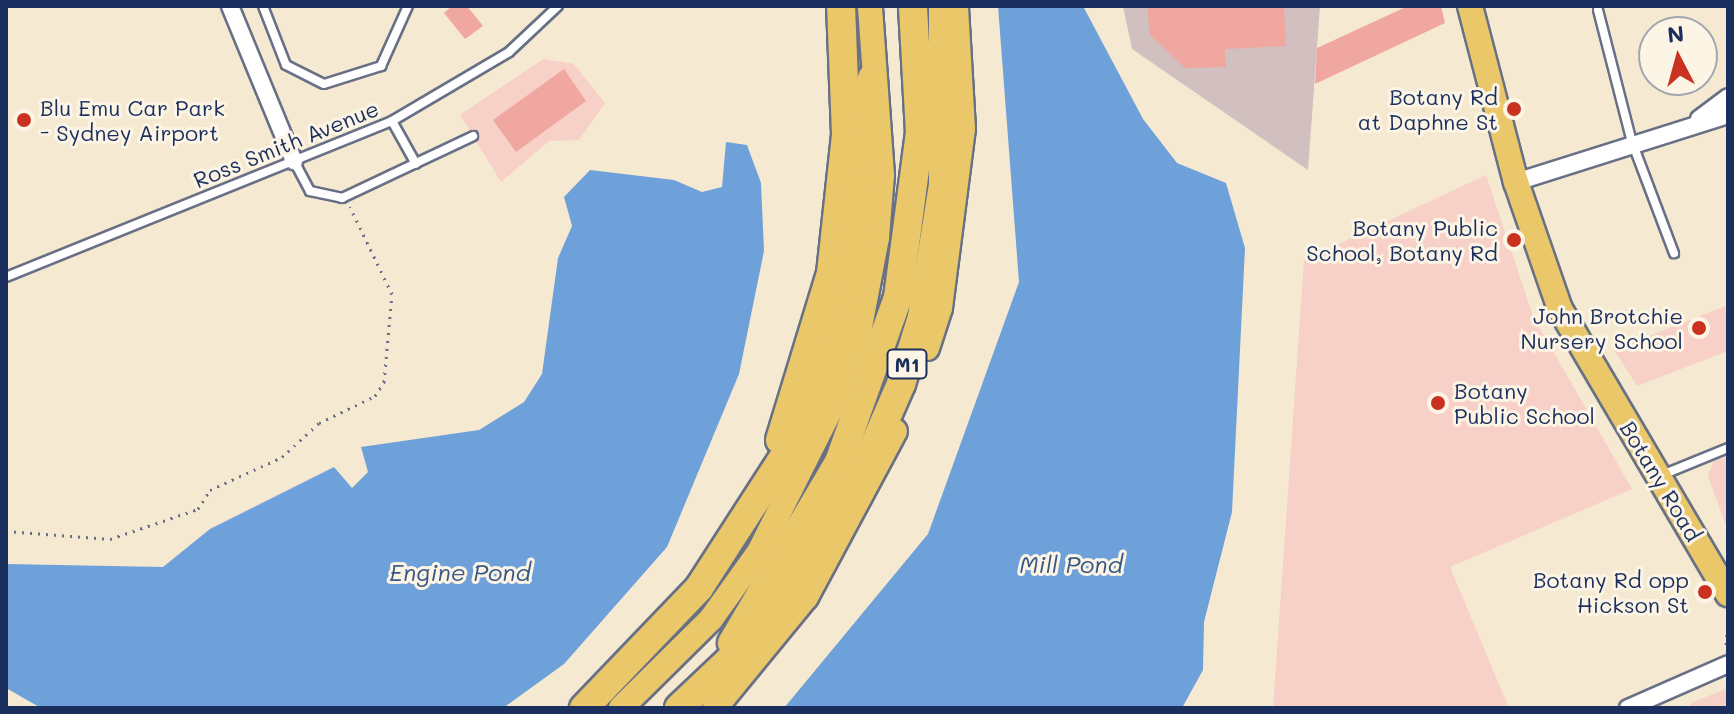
<!DOCTYPE html>
<style>
body{margin:0}
#map{position:relative;width:1734px;height:714px;overflow:hidden;background:#f6e9d1;font-family:Mali,sans-serif}
div>[style]{position:absolute}
.built>*{inset:0;background:#f7d1c8}
.industrial>*{inset:0;background:#d2bfc0}
.water>*{inset:0;background:#6ea1d9}
.building>*{inset:0;background:#efa79f}
.path>*{height:3px;margin-top:-1.5px;transform-origin:0;background:repeating-linear-gradient(90deg,#687086 0 2px,transparent 0 8px)}
.roads{filter:drop-shadow(2px 0 #687086) drop-shadow(-2px 0 #687086) drop-shadow(0 2px #687086) drop-shadow(0 -2px #687086)}
.lane>*{height:8px;margin:-4px;padding:0 4px;transform-origin:4px;border-radius:4px;background:#fff}
.street>*{height:16px;margin:-8px;padding:0 8px;transform-origin:8px;border-radius:8px;background:#fff}
.primary>*{height:24px;margin:-12px;padding:0 12px;transform-origin:12px;border-radius:12px;background:#eac769}
.highway>*{height:28px;margin:-14px;padding:0 14px;transform-origin:14px;border-radius:14px;background:#eac769}
.dots>*{width:22px;height:22px;translate:-50% -50%;box-sizing:border-box;border:4px solid #fcf5e5;border-radius:50%}
span{translate:-50% -50%;white-space:nowrap;text-align:center;line-height:1.15;-webkit-text-stroke:6px #fcf5e5;paint-order:stroke}
.shield-label span{padding:2px 6px;background:#fcf5e5;border:2px solid;border-radius:6px;-webkit-text-stroke-width:0}
.shield-label{font-size:20px;color:#1b2f5e;font-weight:700}
.poi-label{font-size:22px;color:#1b2f5e}
.right{translate:-100% -50%;text-align:right}
.left{translate:0 -50%;text-align:left}
.street-label{font-size:22px;color:#1b2f5e}
.water-label{font-size:24px;color:#385789;font-style:italic}
.frame{position:absolute;inset:0;border:8px solid #1b2f5e;pointer-events:none}
.north{position:absolute;left:1638px;top:16px;width:80px;height:80px;box-sizing:border-box;background:#fcf5e5;border:2px solid #a2a6af;border-radius:50%;rotate:354deg;font-size:22px;font-weight:700;line-height:32px;text-align:center;color:#1b2f5e}
.north::after{content:'';display:block;margin:auto;width:28px;height:36px;background:#c8321e;clip-path:polygon(50% 0,100% 100%,50% 72%,0 100%)}
</style>
<div id="map">
<div class="built">
<i style="clip-path:polygon(543px 59px,574px 64px,605px 103px,579px 140px,549px 141px,501px 182px,460px 115px)"></i>
<i style="clip-path:polygon(1486px 175px,1533px 316px,1632px 489px,1450px 567px,1509px 708px,1273px 708px,1304px 260px)"></i>
<i style="clip-path:polygon(1728px 305px,1728px 351px,1637px 386px,1614px 350px)"></i>
<i style="clip-path:polygon(1728px 456px,1728px 531px,1708px 476px,1713px 462px)"></i>
<i style="clip-path:polygon(1728px 688px,1728px 708px,1688px 708px,1691px 703px)"></i>
</div>
<div class="industrial">
<i style="clip-path:polygon(1123px 6px,1320px 6px,1308px 170px,1132px 49px)"></i>
</div>
<div class="water">
<i style="clip-path:polygon(998px 6px,1083px 6px,1143px 119px,1177px 163px,1226px 183px,1245px 248px,1232px 512px,1204px 622px,1203px 670px,1182px 708px,784px 708px,928px 534px,1019px 282px)"></i>
<i style="clip-path:polygon(726px 142px,747px 145px,761px 183px,764px 251px,739px 374px,667px 547px,564px 664px,503px 708px,41px 708px,6px 688px,6px 564px,163px 567px,210px 529px,334px 467px,352px 488px,368px 472px,361px 447px,479px 430px,524px 402px,542px 374px,558px 258px,572px 226px,564px 197px,590px 170px,674px 180px,702px 192px,722px 187px)"></i>
</div>
<div class="building">
<i style="clip-path:polygon(452px 6px,467px 6px,483px 26px,465px 39px,444px 13px)"></i>
<i style="clip-path:polygon(1147px 6px,1284px 6px,1286px 46px,1225px 49px,1226px 67px,1185px 68px,1150px 35px)"></i>
<i style="clip-path:polygon(1408px 6px,1441px 6px,1445px 23px,1315px 84px,1317px 48px)"></i>
<i style="clip-path:polygon(564px 69px,586px 101px,516px 152px,493px 120px)"></i>
</div>
<div class="path">
<i style="left:6px;top:531px;width:104px;rotate:4.4deg"></i>
<i style="left:110px;top:539px;width:93px;rotate:-18.8deg"></i>
<i style="left:198px;top:509px;width:22px;rotate:-58deg"></i>
<i style="left:210px;top:490px;width:79px;rotate:-24.6deg"></i>
<i style="left:282px;top:457px;width:50px;rotate:-42.6deg"></i>
<i style="left:319px;top:423px;width:62px;rotate:-25.7deg"></i>
<i style="left:375px;top:396px;width:17px;rotate:-57deg"></i>
<i style="left:384px;top:382px;width:88px;rotate:-84.8deg"></i>
<i style="left:392px;top:294px;width:97px;rotate:-115.8deg"></i>
<i style="left:1726px;top:645px;width:11px;rotate:-85deg"></i>
</div>
<div class="roads">
<div class="lane">
<i style="left:263px;top:6px;width:63px;rotate:68.7deg"></i>
<i style="left:286px;top:65px;width:42px;rotate:26.6deg"></i>
<i style="left:324px;top:84px;width:60px;rotate:-17.5deg"></i>
<i style="left:381px;top:66px;width:66px;rotate:-65.8deg"></i>
<i style="left:1598px;top:10px;width:136px;rotate:75.6deg"></i>
<i style="left:1632px;top:142px;width:119px;rotate:69.3deg"></i>
<i style="left:392px;top:121px;width:49px;rotate:60.8deg"></i>
<i style="left:294px;top:161px;width:34px;rotate:62deg"></i>
<i style="left:310px;top:191px;width:33px;rotate:12deg"></i>
<i style="left:342px;top:198px;width:145px;rotate:-25.3deg"></i>
<i style="left:6px;top:277px;width:416px;rotate:-22deg"></i>
<i style="left:392px;top:121px;width:136px;rotate:-30.5deg"></i>
<i style="left:509px;top:52px;width:67px;rotate:-43.2deg"></i>
<i style="left:1662px;top:475px;width:71px;rotate:-22.2deg"></i>
</div>
<div class="street">
<i style="left:230px;top:6px;width:168px;rotate:67.6deg"></i>
<i style="left:1699px;top:119px;width:36px;rotate:-37deg"></i>
<i style="left:1516px;top:182px;width:222px;rotate:-17.5deg"></i>
<i style="left:1628px;top:708px;width:109px;rotate:-23.7deg"></i>
</div>
<div class="primary">
<i style="left:1470px;top:6px;width:182px;rotate:75.4deg"></i>
<i style="left:1516px;top:182px;width:134px;rotate:70.9deg"></i>
<i style="left:1560px;top:309px;width:331px;rotate:59.5deg"></i>
<i style="left:927px;top:348px;width:42px;rotate:-72deg"></i>
<i style="left:940px;top:308px;width:180px;rotate:-82.7deg"></i>
<i style="left:963px;top:129px;width:123px;rotate:-93.3deg"></i>
<i style="left:621px;top:708px;width:127px;rotate:-44.7deg"></i>
<i style="left:711px;top:619px;width:82px;rotate:-54.4deg"></i>
<i style="left:759px;top:552px;width:162px;rotate:-63.3deg"></i>
<i style="left:832px;top:407px;width:85px;rotate:-70.7deg"></i>
<i style="left:860px;top:327px;width:91px;rotate:-79.2deg"></i>
<i style="left:877px;top:238px;width:63px;rotate:-85.5deg"></i>
<i style="left:882px;top:175px;width:169px;rotate:-94.1deg"></i>
<i style="left:715px;top:708px;width:144px;rotate:-50.7deg"></i>
<i style="left:806px;top:597px;width:188px;rotate:-61.8deg"></i>
</div>
<div class="highway">
<i style="left:780px;top:440px;width:175px;rotate:-73deg"></i>
<i style="left:831px;top:273px;width:139px;rotate:-83.8deg"></i>
<i style="left:846px;top:135px;width:129px;rotate:-92.2deg"></i>
<i style="left:732px;top:643px;width:210px;rotate:-59.4deg"></i>
<i style="left:839px;top:462px;width:175px;rotate:-70.3deg"></i>
<i style="left:898px;top:297px;width:165px;rotate:-82.4deg"></i>
<i style="left:920px;top:133px;width:127px;rotate:-93.2deg"></i>
<i style="left:584px;top:708px;width:166px;rotate:-46.2deg"></i>
<i style="left:699px;top:588px;width:193px;rotate:-57.1deg"></i>
<i style="left:804px;top:426px;width:133px;rotate:-70.2deg"></i>
<i style="left:849px;top:301px;width:224px;rotate:-84.1deg"></i>
<i style="left:679px;top:708px;width:127px;rotate:-43.4deg"></i>
<i style="left:771px;top:621px;width:57px;rotate:-54.3deg"></i>
<i style="left:804px;top:575px;width:120px;rotate:-60.4deg"></i>
<i style="left:863px;top:471px;width:95px;rotate:-66.4deg"></i>
<i style="left:901px;top:384px;width:70px;rotate:-72.6deg"></i>
<i style="left:922px;top:317px;width:135px;rotate:-81deg"></i>
<i style="left:943px;top:184px;width:178px;rotate:-90deg"></i>
</div>
</div>
<div class="dots">
<i style="left:1514px;top:109px;background:#c8321e"></i>
<i style="left:24px;top:120px;background:#c8321e"></i>
<i style="left:1514px;top:240px;background:#c8321e"></i>
<i style="left:1699px;top:328px;background:#c8321e"></i>
<i style="left:1438px;top:403px;background:#c8321e"></i>
<i style="left:1705px;top:592px;background:#c8321e"></i>
</div>
<div class="shield-label">
<span style="left:907px;top:364px">M1</span>
</div>
<div class="poi-label">
<span class="right" style="left:1498px;top:109px">Botany Rd<br>at Daphne St</span>
<span class="left" style="left:40px;top:120px">Blu Emu Car Park<br>- Sydney Airport</span>
<span class="right" style="left:1498px;top:240px">Botany Public<br>School, Botany Rd</span>
<span class="right" style="left:1683px;top:328px">John Brotchie<br>Nursery School</span>
<span class="left" style="left:1454px;top:403px">Botany<br>Public School</span>
<span class="right" style="left:1689px;top:592px">Botany Rd opp<br>Hickson St</span>
</div>
<div class="street-label">
<span style="left:286px;top:144px;rotate:-22deg">Ross Smith Avenue</span>
<span style="left:1661px;top:481px;rotate:59deg">Botany Road</span>
</div>
<div class="water-label">
<span style="left:1071px;top:564px">Mill Pond</span>
<span style="left:460px;top:572px">Engine Pond</span>
</div>
<div class="frame"></div>
<div class="north">N</div>
</div>
